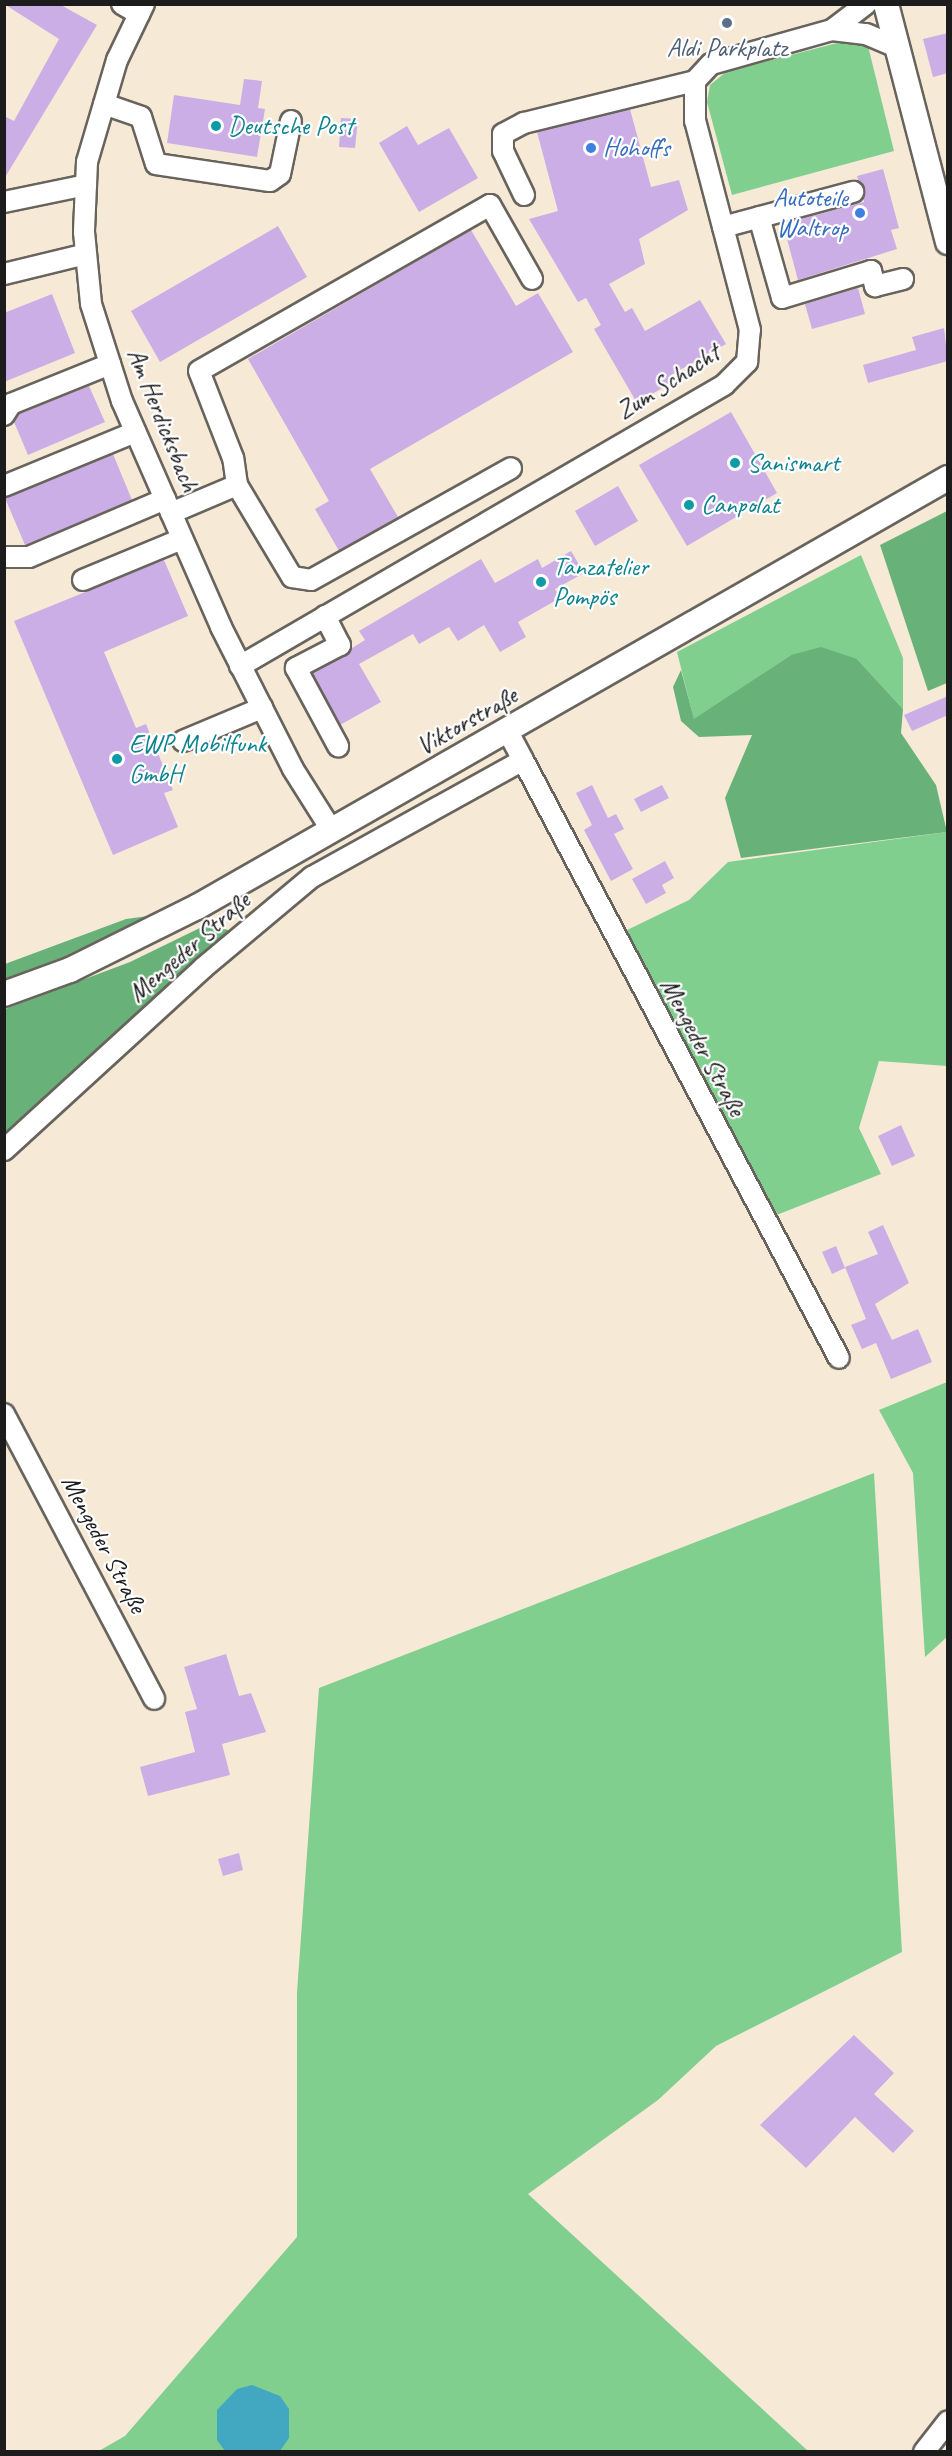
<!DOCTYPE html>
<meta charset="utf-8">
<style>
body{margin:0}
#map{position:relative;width:952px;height:2456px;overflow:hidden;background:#f6ead7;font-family:Caveat,sans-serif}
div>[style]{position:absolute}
.green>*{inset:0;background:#80cf8f}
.forest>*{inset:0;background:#68b27a}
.water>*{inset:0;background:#42a8c2}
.building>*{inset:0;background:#cbaee5}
.roads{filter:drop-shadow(2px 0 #68645d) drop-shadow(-2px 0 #68645d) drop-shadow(0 2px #68645d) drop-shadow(0 -2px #68645d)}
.minor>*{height:20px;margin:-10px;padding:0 10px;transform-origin:10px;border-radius:10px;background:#fff}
.major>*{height:24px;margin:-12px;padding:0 12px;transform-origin:12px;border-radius:12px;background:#fff}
.dots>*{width:16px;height:16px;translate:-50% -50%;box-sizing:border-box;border:3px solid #fff;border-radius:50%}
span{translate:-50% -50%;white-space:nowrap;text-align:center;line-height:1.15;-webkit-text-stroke:4.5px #fff;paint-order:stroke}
.service-label{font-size:26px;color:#4e5e75}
.culture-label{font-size:26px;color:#0d838f}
.left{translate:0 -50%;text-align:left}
.shop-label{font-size:26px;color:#366cbe}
.right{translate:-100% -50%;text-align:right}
.street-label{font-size:26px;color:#1c1c1c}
.frame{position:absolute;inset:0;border:6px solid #1c1c1c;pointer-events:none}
</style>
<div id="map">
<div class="green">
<i style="clip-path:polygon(841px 42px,868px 46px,894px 151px,732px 195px,707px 102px,710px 85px,726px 72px)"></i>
<i style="clip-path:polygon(861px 555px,903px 658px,903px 709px,857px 659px,791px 655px,694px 720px,677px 652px)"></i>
<i style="clip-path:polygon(947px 832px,947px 1066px,879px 1061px,859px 1128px,881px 1174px,774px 1216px,623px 932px,689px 900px,728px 862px)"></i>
<i style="clip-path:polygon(947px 1382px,947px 1637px,925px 1657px,913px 1473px,879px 1410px)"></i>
<i style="clip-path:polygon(874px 1473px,902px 1952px,716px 2046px,658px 2100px,528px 2194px,808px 2451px,97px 2452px,125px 2436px,297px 2237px,297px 1992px,319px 1688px)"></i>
</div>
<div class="forest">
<i style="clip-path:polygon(947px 511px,947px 683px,928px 691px,880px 545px)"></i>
<i style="clip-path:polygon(821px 647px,857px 659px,903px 709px,901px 733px,936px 785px,947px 832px,741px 858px,725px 798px,752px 735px,699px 737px,681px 721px,673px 687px,681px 670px,694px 719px,791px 655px)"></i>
<i style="clip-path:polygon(148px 916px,69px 962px,5px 985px,5px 964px,126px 919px)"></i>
<i style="clip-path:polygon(208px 924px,231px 931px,5px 1136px,5px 1009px,130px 962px)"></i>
</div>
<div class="water">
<i style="clip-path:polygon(252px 2385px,280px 2396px,289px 2409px,289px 2438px,280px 2451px,225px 2451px,217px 2440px,217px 2410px,237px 2389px)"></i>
</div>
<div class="building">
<i style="clip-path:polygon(4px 4px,59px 4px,97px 25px,4px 179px,4px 116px,14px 121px,59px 39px)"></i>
<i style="clip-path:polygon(948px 33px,948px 73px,933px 77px,923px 39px)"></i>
<i style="clip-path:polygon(244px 79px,262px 81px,258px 108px,265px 109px,257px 157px,167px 143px,174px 95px,240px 105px)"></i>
<i style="clip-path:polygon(630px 109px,651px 187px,679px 180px,688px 210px,639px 239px,645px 264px,609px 284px,625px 312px,632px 308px,645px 331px,700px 300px,726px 344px,671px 375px,674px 381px,637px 403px,594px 329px,601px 325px,586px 298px,578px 302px,529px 219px,558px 211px,537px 132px)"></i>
<i style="clip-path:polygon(341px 118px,358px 119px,355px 148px,339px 147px)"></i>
<i style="clip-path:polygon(407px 126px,418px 145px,449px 128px,478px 178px,419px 212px,379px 143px)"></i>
<i style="clip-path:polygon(883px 169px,899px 228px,891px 230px,897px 249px,798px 280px,783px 224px,864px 202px,857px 176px)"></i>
<i style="clip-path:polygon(278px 226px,307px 277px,160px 362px,131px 311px)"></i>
<i style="clip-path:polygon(471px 230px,516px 306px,538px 293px,573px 352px,370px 469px,398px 517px,339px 551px,315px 509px,329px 501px,248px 359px)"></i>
<i style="clip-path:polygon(858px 288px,865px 314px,812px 329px,805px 304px)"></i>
<i style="clip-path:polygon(52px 294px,75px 353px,4px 382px,4px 313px)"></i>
<i style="clip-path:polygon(944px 328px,948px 361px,868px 383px,863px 365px,916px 350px,912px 337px)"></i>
<i style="clip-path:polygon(89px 386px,105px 422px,28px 455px,14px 422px,19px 414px)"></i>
<i style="clip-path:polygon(731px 412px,777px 493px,687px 546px,639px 465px)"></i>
<i style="clip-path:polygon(113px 454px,132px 500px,25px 545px,5px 498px)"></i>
<i style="clip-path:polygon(618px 486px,638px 521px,595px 546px,575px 511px)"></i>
<i style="clip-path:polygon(571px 551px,584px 573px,555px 589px,560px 598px,518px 622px,526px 637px,500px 652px,484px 625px,458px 641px,449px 627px,419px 644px,413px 634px,359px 664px,381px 702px,340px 725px,312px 673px,365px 640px,359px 631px,481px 559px,495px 583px,538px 559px,542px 568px)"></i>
<i style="clip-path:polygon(164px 560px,188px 616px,104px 652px,136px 728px,146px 724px,173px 790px,164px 793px,178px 827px,113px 855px,14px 621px)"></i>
<i style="clip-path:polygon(948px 696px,948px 715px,912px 731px,904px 715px)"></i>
<i style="clip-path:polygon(592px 785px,608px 818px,616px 814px,624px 829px,614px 834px,633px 869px,611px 881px,584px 830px,592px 825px,576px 793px)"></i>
<i style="clip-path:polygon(662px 785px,669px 798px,641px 812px,634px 799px)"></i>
<i style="clip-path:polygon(665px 861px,674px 878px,662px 885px,666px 893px,646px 904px,632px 879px)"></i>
<i style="clip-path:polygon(901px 1125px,915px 1156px,892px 1166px,878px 1136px)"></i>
<i style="clip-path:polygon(883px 1225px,909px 1283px,875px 1304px,892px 1340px,918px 1329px,932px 1362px,891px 1379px,876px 1343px,862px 1349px,851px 1325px,866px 1319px,845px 1267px,878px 1254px,868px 1232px)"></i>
<i style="clip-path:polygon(836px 1246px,845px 1268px,832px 1274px,822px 1252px)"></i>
<i style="clip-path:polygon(226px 1654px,239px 1696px,251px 1693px,266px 1732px,222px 1744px,230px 1775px,148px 1796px,140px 1767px,195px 1752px,185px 1712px,197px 1709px,184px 1667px)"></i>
<i style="clip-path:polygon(239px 1853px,243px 1870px,223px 1876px,218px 1859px)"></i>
<i style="clip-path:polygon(854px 2035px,894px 2073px,874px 2094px,914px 2131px,893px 2153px,855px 2117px,806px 2168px,760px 2125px)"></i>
</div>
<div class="roads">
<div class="minor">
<i style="left:122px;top:4px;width:20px;rotate:30deg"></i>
<i style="left:144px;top:4px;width:62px;rotate:115.7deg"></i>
<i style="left:117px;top:60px;width:106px;rotate:106.4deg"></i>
<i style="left:87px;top:162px;width:70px;rotate:92.5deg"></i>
<i style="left:84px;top:232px;width:72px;rotate:84.4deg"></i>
<i style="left:91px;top:304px;width:102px;rotate:72.3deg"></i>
<i style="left:122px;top:401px;width:247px;rotate:66.3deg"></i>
<i style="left:221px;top:627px;width:159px;rotate:63.1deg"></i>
<i style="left:293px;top:769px;width:73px;rotate:57.8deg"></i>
<i style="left:832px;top:30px;width:34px;rotate:7deg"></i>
<i style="left:866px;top:34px;width:34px;rotate:23deg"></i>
<i style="left:104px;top:104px;width:39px;rotate:19deg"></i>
<i style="left:141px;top:117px;width:49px;rotate:72.3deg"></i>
<i style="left:156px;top:164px;width:115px;rotate:8.5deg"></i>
<i style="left:270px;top:181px;width:12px;rotate:-35deg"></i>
<i style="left:280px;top:174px;width:54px;rotate:-78.3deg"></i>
<i style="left:524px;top:195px;width:49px;rotate:-115.5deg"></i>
<i style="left:503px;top:151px;width:17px;rotate:-90deg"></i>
<i style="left:503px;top:134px;width:24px;rotate:-28deg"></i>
<i style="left:524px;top:123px;width:176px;rotate:-13.8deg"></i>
<i style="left:4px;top:202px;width:84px;rotate:-11.7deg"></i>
<i style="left:759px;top:217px;width:84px;rotate:74.1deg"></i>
<i style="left:782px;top:298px;width:93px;rotate:-16.9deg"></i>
<i style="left:871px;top:271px;width:16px;rotate:75deg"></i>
<i style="left:875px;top:286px;width:29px;rotate:-14deg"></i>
<i style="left:723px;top:227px;width:135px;rotate:-15.1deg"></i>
<i style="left:4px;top:274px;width:84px;rotate:-13.7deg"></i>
<i style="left:4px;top:415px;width:13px;rotate:-58deg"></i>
<i style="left:11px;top:404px;width:107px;rotate:-22deg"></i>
<i style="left:237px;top:485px;width:27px;rotate:-98deg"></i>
<i style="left:233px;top:458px;width:93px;rotate:-111.3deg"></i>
<i style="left:199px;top:371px;width:335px;rotate:-29.7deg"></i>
<i style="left:490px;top:205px;width:85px;rotate:60.4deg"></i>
<i style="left:4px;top:486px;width:142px;rotate:-22.4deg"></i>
<i style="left:171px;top:513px;width:72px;rotate:-23deg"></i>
<i style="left:237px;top:485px;width:107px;rotate:59.1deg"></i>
<i style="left:292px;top:577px;width:19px;rotate:9deg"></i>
<i style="left:311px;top:580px;width:229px;rotate:-29.2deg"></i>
<i style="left:4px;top:557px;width:25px"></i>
<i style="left:29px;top:557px;width:148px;rotate:-23.1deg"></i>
<i style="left:83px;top:580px;width:107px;rotate:-22.5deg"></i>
<i style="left:325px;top:616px;width:33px;rotate:63deg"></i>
<i style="left:340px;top:645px;width:50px;rotate:152.4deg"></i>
<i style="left:296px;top:668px;width:89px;rotate:61.7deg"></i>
<i style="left:240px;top:666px;width:560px;rotate:-30.14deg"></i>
<i style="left:724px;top:385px;width:33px;rotate:-45deg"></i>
<i style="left:747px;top:362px;width:32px;rotate:-85deg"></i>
<i style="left:750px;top:330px;width:216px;rotate:-104.7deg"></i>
<i style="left:695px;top:121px;width:40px;rotate:-90deg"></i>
<i style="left:695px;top:81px;width:23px;rotate:-47deg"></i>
<i style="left:711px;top:64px;width:126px;rotate:-15.7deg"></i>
<i style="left:832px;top:30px;width:43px;rotate:-37.4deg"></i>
<i style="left:183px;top:741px;width:86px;rotate:-22.7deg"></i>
<i style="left:523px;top:760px;width:676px;rotate:62.15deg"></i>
<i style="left:4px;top:1150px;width:270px;rotate:-42.4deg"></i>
<i style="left:203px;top:968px;width:142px;rotate:-39.9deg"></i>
<i style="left:312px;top:877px;width:241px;rotate:-29deg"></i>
<i style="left:523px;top:760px;width:34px;rotate:-118deg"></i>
<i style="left:4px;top:1414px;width:322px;rotate:62.2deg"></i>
<i style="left:924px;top:2452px;width:39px;rotate:-52deg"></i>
</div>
<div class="major">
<i style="left:886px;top:4px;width:246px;rotate:75.4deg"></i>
<i style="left:4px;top:994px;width:70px;rotate:-20deg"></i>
<i style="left:70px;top:970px;width:142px;rotate:-26.4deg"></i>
<i style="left:197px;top:907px;width:865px;rotate:-29.74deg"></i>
</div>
</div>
<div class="dots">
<i style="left:727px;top:23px;background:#5c6f8a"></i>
<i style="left:216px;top:126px;background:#0f9aa8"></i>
<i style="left:591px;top:148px;background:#3f7fe0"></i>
<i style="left:860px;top:213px;background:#3f7fe0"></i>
<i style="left:735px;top:463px;background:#0f9aa8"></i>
<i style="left:689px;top:505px;background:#0f9aa8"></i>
<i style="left:541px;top:582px;background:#0f9aa8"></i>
<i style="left:117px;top:759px;background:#0f9aa8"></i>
</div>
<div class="service-label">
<span style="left:727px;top:48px">Aldi Parkplatz</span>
</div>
<div class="culture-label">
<span class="left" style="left:228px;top:126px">Deutsche Post</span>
<span class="left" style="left:747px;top:463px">Sanismart</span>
<span class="left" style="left:701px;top:505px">Canpolat</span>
<span class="left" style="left:553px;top:582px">Tanzatelier<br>Pompös</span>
<span class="left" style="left:129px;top:759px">EWP Mobilfunk<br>GmbH</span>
</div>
<div class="shop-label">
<span class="left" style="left:603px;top:148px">Hohoffs</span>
<span class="right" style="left:848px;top:213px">Autoteile<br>Waltrop</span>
</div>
<div class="street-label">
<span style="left:668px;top:382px;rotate:-33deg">Zum Schacht</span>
<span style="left:163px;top:420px;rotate:68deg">Am Herdicksbach</span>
<span style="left:467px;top:721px;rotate:-30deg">Viktorstraße</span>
<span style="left:189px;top:947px;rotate:-41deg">Mengeder Straße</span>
<span style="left:703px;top:1047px;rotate:62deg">Mengeder Straße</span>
<span style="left:104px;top:1544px;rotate:62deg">Mengeder Straße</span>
</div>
<div class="frame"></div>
</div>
